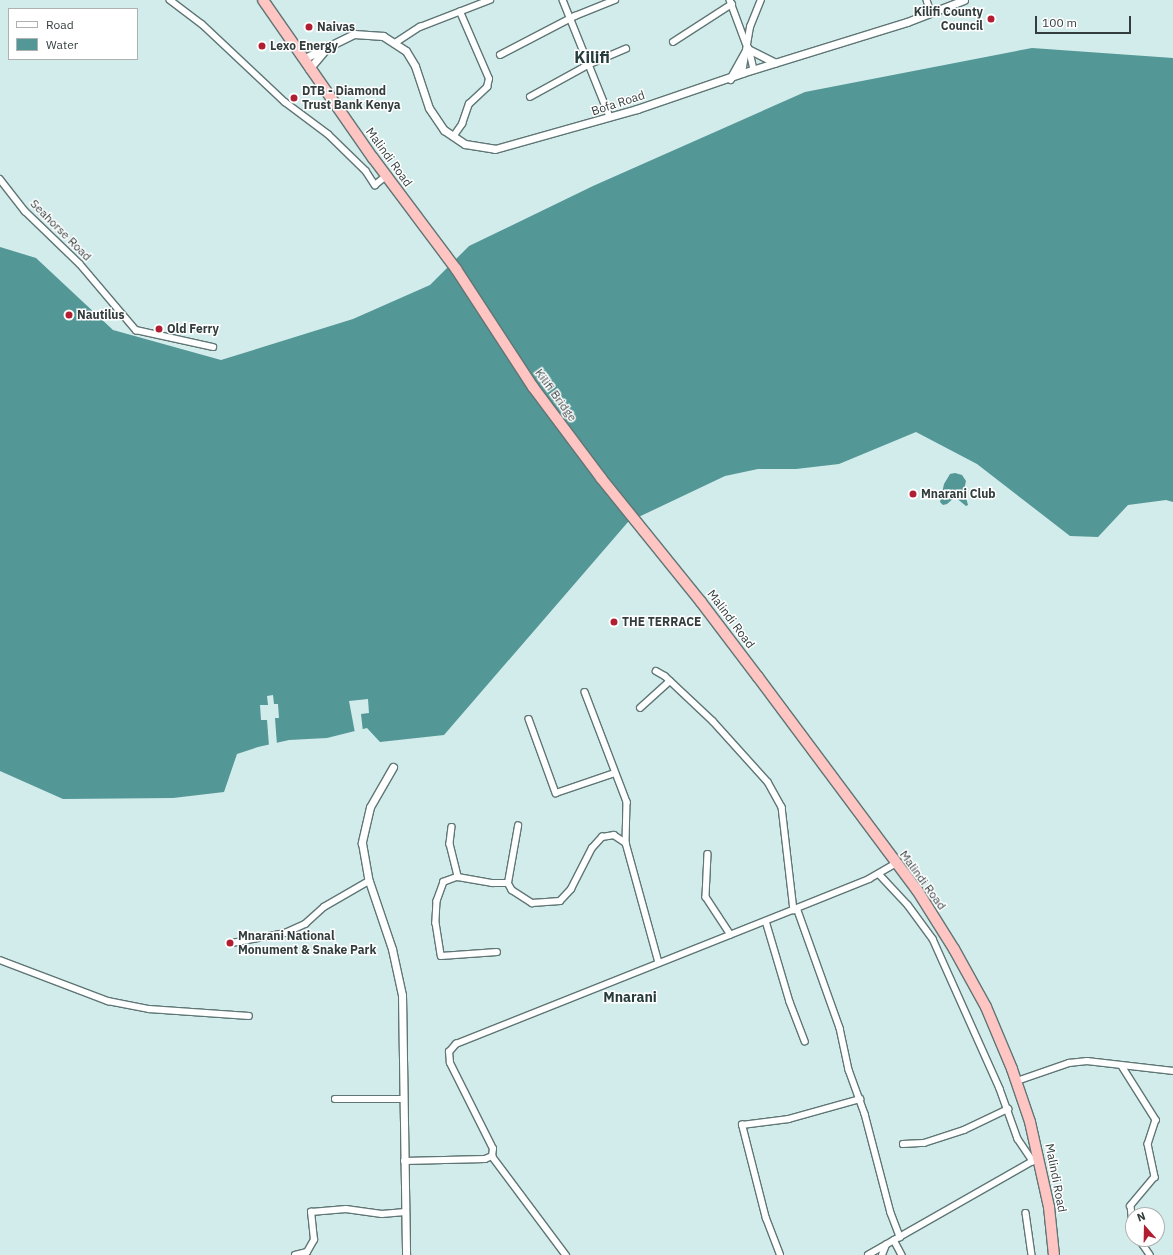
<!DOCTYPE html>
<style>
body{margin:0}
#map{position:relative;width:1173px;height:1255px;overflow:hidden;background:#d2ebeb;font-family:"IBM Plex Sans",sans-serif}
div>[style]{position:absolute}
.water>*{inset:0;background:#539796}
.pier>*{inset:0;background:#d2ebeb}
.roads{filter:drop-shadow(1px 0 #5f7675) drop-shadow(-1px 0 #5f7675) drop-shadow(0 1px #5f7675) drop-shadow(0 -1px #5f7675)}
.street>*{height:5.5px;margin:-2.75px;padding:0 2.75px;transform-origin:2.75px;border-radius:2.75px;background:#fff}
.secondary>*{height:7px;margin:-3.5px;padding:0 3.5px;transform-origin:3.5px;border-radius:3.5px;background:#fff}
.highway>*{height:10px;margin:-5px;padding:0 5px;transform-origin:5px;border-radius:5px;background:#ffc5c3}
.dots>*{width:11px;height:11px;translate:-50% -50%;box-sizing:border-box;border:2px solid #fff;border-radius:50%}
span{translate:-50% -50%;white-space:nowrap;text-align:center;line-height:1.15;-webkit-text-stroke:3px #fff;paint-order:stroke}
.poi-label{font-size:12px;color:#333d3d;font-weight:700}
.right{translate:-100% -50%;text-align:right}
.left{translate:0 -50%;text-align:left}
.street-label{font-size:12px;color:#333d3d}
.quarter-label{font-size:14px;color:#263b3b;font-weight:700}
.district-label{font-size:16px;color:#263b3b;font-weight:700}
.legend{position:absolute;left:8px;top:8px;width:130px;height:52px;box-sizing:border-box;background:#fff;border:1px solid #adb1b1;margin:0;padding:5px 7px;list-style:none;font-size:12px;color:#333d3d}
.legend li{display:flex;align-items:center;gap:8px;height:20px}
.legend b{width:20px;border:1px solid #adb1b1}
.north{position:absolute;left:1125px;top:1207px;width:40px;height:40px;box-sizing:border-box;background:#fff;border:1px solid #adb1b1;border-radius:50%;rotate:340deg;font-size:11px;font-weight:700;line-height:16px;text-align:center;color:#333d3d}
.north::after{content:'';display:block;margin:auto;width:14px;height:18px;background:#b11e32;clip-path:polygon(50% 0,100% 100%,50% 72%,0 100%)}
.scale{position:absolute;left:1035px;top:16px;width:96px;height:18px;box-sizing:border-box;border:2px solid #333d3d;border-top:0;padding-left:5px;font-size:12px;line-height:14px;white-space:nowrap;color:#333d3d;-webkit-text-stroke:3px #fff;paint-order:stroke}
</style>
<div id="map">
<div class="water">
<i style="clip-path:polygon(1032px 48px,1173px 58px,1173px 502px,1166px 500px,1128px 505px,1098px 537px,1070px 536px,977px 464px,916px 432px,839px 464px,796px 469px,758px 469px,725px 476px,628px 522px,444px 735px,380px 742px,367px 728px,327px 738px,289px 740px,258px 747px,237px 754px,224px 792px,173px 798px,63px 799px,0 771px,0 247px,36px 258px,113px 330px,221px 360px,353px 319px,430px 285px,469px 246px,593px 186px,805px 92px)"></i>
<i style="clip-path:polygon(955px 473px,962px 475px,966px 481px,964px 490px,968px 505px,966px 506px,955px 497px,947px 504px,943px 505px,940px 502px,944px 484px,950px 474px)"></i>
</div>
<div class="pier">
<i style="clip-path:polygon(273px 695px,274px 704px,278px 704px,279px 718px,275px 718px,277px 745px,269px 746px,267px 720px,261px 720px,260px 705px,268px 705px,267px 696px)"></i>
<i style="clip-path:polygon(368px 699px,369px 713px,361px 714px,363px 732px,355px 733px,349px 701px)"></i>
</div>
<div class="roads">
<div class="street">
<i style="left:170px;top:0;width:40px;rotate:37deg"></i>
<i style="left:202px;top:24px;width:114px;rotate:43.2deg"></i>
<i style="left:285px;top:102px;width:54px;rotate:36.7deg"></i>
<i style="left:328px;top:134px;width:53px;rotate:44.2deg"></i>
<i style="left:366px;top:171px;width:17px;rotate:57deg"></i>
<i style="left:375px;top:185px;width:14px;rotate:-39deg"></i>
<i style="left:563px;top:0;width:126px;rotate:68.1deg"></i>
<i style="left:730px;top:0;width:46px;rotate:69.6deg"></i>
<i style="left:927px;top:0;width:14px;rotate:73deg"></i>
<i style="left:673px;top:42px;width:70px;rotate:-32.8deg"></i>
<i style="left:395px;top:43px;width:30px;rotate:-33deg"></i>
<i style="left:420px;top:27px;width:75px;rotate:-21.1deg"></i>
<i style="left:749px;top:48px;width:22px;rotate:77deg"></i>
<i style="left:500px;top:55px;width:85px;rotate:-27.5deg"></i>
<i style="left:575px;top:16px;width:43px;rotate:-21.8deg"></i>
<i style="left:742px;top:73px;width:47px;rotate:-80.1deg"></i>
<i style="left:750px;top:27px;width:29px;rotate:-68deg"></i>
<i style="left:530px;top:97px;width:68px;rotate:-28.8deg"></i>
<i style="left:590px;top:64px;width:39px;rotate:-23deg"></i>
<i style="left:453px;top:137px;width:16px;rotate:-55deg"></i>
<i style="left:462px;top:124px;width:21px;rotate:-71deg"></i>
<i style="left:469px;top:104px;width:25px;rotate:-43deg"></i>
<i style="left:487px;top:87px;width:8px;rotate:-76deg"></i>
<i style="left:489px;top:79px;width:73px;rotate:-113.4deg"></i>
<i style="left:0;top:179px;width:41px;rotate:52deg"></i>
<i style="left:25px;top:211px;width:76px;rotate:43.9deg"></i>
<i style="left:80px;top:264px;width:87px;rotate:49.7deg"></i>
<i style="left:136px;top:330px;width:79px;rotate:12.4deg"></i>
<i style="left:656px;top:671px;width:10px;rotate:29deg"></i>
<i style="left:665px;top:676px;width:66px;rotate:43.2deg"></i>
<i style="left:713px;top:721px;width:82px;rotate:48deg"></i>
<i style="left:768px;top:782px;width:29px;rotate:61deg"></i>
<i style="left:782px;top:807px;width:104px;rotate:83.4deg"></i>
<i style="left:585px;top:692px;width:118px;rotate:69.1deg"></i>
<i style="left:627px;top:802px;width:41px;rotate:91.4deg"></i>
<i style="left:640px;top:708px;width:40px;rotate:-42deg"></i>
<i style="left:529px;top:719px;width:79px;rotate:70deg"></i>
<i style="left:556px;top:793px;width:62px;rotate:-18.7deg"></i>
<i style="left:452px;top:827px;width:17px;rotate:97deg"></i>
<i style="left:450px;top:844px;width:34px;rotate:76deg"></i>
<i style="left:458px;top:877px;width:35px;rotate:10deg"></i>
<i style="left:492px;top:883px;width:16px"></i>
<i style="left:508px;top:883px;width:8px;rotate:60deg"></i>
<i style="left:512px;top:890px;width:24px;rotate:33deg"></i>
<i style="left:532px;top:903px;width:28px;rotate:-4deg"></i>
<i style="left:560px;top:901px;width:16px;rotate:-47deg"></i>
<i style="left:571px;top:889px;width:46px;rotate:-62.9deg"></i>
<i style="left:592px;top:848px;width:15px;rotate:-48deg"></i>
<i style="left:602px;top:837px;width:12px;rotate:-9deg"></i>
<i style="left:614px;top:835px;width:14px;rotate:34deg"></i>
<i style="left:626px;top:843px;width:124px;rotate:74.6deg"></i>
<i style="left:708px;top:854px;width:43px;rotate:92.7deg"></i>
<i style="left:706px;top:897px;width:45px;rotate:56.7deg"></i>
<i style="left:879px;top:874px;width:42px;rotate:46.9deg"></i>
<i style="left:908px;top:905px;width:42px;rotate:53.7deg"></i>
<i style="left:933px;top:939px;width:164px;rotate:65.9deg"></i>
<i style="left:1000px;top:1089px;width:53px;rotate:70.2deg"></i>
<i style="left:1018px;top:1139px;width:27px;rotate:56deg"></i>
<i style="left:458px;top:877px;width:15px;rotate:160deg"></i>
<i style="left:444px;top:882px;width:20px;rotate:110deg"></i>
<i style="left:437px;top:901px;width:22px;rotate:93deg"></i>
<i style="left:436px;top:923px;width:33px;rotate:81deg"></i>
<i style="left:441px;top:956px;width:56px;rotate:-4.1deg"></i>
<i style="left:508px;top:883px;width:58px;rotate:-80deg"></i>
<i style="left:797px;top:908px;width:127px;rotate:70.3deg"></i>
<i style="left:840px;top:1028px;width:43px;rotate:77.9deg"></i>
<i style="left:849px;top:1070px;width:47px;rotate:70deg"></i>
<i style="left:865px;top:1114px;width:102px;rotate:75.3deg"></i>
<i style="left:891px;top:1213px;width:26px;rotate:69deg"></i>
<i style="left:766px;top:921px;width:84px;rotate:73.5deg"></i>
<i style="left:790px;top:1002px;width:42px;rotate:69deg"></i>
<i style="left:232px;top:943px;width:54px;rotate:-10.7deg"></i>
<i style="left:285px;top:933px;width:22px;rotate:-24deg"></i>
<i style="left:305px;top:924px;width:25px;rotate:-42deg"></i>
<i style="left:324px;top:907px;width:52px;rotate:-30deg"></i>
<i style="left:0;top:960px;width:116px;rotate:20.8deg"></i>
<i style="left:108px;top:1001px;width:42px;rotate:11deg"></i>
<i style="left:149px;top:1009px;width:100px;rotate:4deg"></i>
<i style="left:1122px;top:1066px;width:64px;rotate:57.8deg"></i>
<i style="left:1156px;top:1120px;width:25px;rotate:108deg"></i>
<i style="left:1148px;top:1144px;width:34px;rotate:78deg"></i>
<i style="left:1155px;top:1177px;width:38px;rotate:130deg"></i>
<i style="left:1131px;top:1206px;width:18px;rotate:84deg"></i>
<i style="left:1017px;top:1081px;width:55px;rotate:-19.1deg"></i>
<i style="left:1069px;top:1063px;width:18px;rotate:-6deg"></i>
<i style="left:1087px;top:1061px;width:87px;rotate:6.6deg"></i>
<i style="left:335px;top:1099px;width:69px"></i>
<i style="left:903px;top:1144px;width:21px;rotate:-3deg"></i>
<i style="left:924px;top:1143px;width:42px;rotate:-18deg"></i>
<i style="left:964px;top:1130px;width:49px;rotate:-25.5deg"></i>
<i style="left:492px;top:1156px;width:124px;rotate:53.2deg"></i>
<i style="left:404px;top:1161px;width:81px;rotate:-1.4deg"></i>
<i style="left:485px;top:1159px;width:8px;rotate:-23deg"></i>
<i style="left:492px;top:1156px;width:7px;rotate:-82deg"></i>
<i style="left:493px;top:1149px;width:96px;rotate:-116.6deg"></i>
<i style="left:450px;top:1063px;width:11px;rotate:-95deg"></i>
<i style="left:449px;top:1052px;width:11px;rotate:-49deg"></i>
<i style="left:456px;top:1044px;width:367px;rotate:-21.7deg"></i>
<i style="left:797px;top:908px;width:78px;rotate:-21.9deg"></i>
<i style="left:869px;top:879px;width:30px;rotate:-30deg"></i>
<i style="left:1026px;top:1213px;width:42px;rotate:81.9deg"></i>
<i style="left:1139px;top:1239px;width:19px;rotate:55deg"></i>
<i style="left:894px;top:1240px;width:17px;rotate:62deg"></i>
<i style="left:295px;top:1255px;width:12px;rotate:-14deg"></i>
<i style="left:307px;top:1252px;width:14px;rotate:-60deg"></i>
<i style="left:314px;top:1240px;width:28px;rotate:-96deg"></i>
<i style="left:311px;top:1212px;width:35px;rotate:-5deg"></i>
<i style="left:346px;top:1209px;width:36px;rotate:8deg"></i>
<i style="left:382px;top:1214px;width:23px;rotate:-5deg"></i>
<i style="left:780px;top:1255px;width:39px;rotate:-111deg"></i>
<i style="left:766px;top:1219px;width:97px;rotate:-104.3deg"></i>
<i style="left:742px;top:1125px;width:47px;rotate:-7.3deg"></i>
<i style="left:789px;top:1119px;width:74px;rotate:-15.7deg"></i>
<i style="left:868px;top:1255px;width:193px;rotate:-29.7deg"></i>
<i style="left:882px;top:1255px;width:11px;rotate:-68deg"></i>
</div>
<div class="secondary">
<i style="left:750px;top:50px;width:28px;rotate:27deg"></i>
<i style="left:303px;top:59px;width:57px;rotate:-26.1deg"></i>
<i style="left:354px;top:34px;width:29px;rotate:4deg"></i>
<i style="left:383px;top:36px;width:27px;rotate:33deg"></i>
<i style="left:406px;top:51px;width:17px;rotate:59deg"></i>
<i style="left:415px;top:66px;width:44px;rotate:71.6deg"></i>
<i style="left:429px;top:108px;width:27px;rotate:56deg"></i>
<i style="left:444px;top:130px;width:25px;rotate:34deg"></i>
<i style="left:465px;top:144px;width:30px;rotate:9deg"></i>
<i style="left:495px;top:149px;width:148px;rotate:-15.7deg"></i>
<i style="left:637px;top:109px;width:111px;rotate:-18.9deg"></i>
<i style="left:742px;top:73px;width:173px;rotate:-17.2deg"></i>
<i style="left:907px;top:22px;width:61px;rotate:-21.1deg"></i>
<i style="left:309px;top:69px;width:23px;rotate:-50deg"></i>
<i style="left:730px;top:79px;width:31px;rotate:-61deg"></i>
<i style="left:393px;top:767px;width:46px;rotate:119.9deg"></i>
<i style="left:370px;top:807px;width:37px;rotate:103deg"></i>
<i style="left:362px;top:843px;width:39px;rotate:80deg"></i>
<i style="left:369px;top:881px;width:72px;rotate:71.3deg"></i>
<i style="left:392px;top:949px;width:47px;rotate:77.7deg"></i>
<i style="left:402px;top:995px;width:260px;rotate:89.1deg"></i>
</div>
<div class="highway">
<i style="left:263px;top:0;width:193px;rotate:55.2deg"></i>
<i style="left:373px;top:158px;width:139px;rotate:53.2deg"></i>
<i style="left:456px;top:269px;width:141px;rotate:56.9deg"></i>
<i style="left:533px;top:387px;width:114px;rotate:53.2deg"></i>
<i style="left:601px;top:478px;width:159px;rotate:51.1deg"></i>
<i style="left:701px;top:602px;width:94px;rotate:52.8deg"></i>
<i style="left:758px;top:677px;width:266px;rotate:53.3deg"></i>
<i style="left:917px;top:890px;width:70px;rotate:57.9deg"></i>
<i style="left:954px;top:949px;width:66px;rotate:61.1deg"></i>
<i style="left:986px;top:1007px;width:67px;rotate:67.2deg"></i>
<i style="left:1012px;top:1069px;width:56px;rotate:71.2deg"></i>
<i style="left:1030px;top:1122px;width:87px;rotate:77.4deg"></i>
<i style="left:1049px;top:1207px;width:48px;rotate:84.1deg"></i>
</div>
</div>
<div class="dots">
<i style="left:991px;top:19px;background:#b11e32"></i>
<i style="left:309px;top:27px;background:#b11e32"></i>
<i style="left:262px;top:46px;background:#b11e32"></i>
<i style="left:294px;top:98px;background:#b11e32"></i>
<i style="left:69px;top:315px;background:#b11e32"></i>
<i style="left:159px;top:329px;background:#b11e32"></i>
<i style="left:913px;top:494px;background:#b11e32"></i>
<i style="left:614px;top:622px;background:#b11e32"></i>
<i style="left:230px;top:943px;background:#b11e32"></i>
</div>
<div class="poi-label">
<span class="right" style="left:983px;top:19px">Kilifi County<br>Council</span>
<span class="left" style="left:317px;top:27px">Naivas</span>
<span class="left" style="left:270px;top:46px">Lexo Energy</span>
<span class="left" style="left:302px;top:98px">DTB - Diamond<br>Trust Bank Kenya</span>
<span class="left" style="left:77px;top:315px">Nautilus</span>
<span class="left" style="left:167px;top:329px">Old Ferry</span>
<span class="left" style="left:921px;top:494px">Mnarani Club</span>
<span class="left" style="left:622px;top:622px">THE TERRACE</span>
<span class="left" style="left:238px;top:943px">Mnarani National<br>Monument &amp; Snake Park</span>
</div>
<div class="street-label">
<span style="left:618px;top:103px;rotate:-18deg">Bofa Road</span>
<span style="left:389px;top:157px;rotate:54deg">Malindi Road</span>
<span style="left:61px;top:230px;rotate:45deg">Seahorse Road</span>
<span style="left:556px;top:395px;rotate:54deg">Kilifi Bridge</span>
<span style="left:731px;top:619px;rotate:53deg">Malindi Road</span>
<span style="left:923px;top:880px;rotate:54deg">Malindi Road</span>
<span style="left:1056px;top:1178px;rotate:79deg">Malindi Road</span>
</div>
<div class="quarter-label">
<span style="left:630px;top:997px">Mnarani</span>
</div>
<div class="district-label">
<span style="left:592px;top:57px">Kilifi</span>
</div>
<ul class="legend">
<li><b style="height:5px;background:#fff"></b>Road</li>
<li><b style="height:11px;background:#539796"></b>Water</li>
</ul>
<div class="north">N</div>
<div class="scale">100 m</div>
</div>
